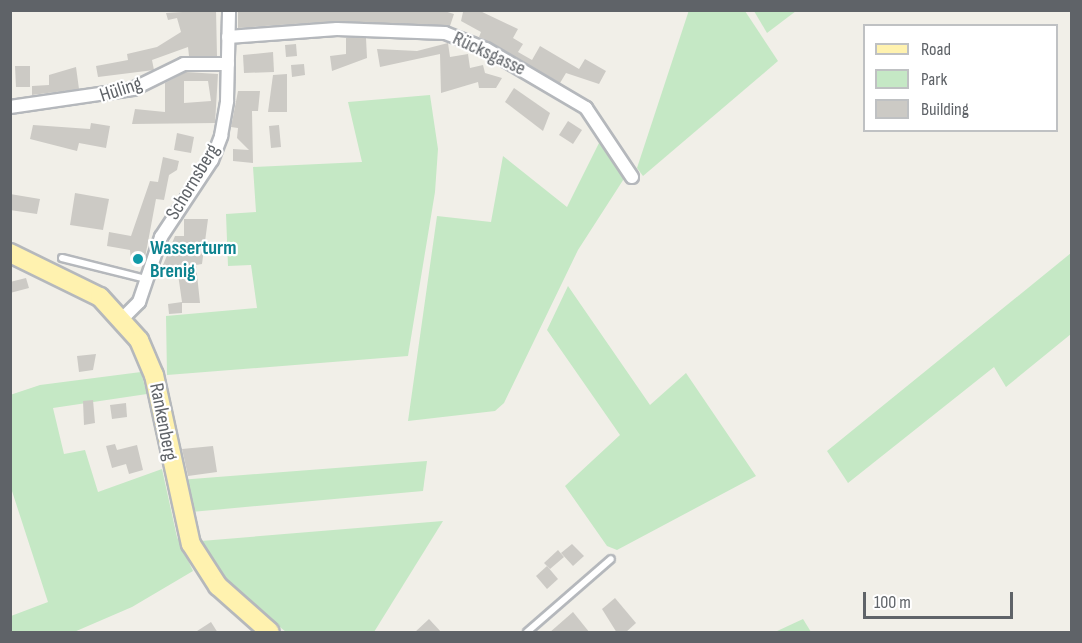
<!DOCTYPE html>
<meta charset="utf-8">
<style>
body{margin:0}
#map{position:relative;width:1082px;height:643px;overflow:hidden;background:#f1efe8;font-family:"Sofia Sans Condensed",sans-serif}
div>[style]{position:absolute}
.green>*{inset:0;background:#c5e8c5}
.building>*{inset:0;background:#cccac5}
.roads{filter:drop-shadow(2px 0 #b5b8bc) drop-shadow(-2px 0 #b5b8bc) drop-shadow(0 2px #b5b8bc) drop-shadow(0 -2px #b5b8bc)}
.lane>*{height:6px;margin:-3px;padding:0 3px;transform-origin:3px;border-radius:3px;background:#fff}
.street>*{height:12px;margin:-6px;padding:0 6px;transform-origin:6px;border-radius:6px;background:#fff}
.primary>*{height:18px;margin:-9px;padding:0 9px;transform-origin:9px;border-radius:9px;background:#fff2af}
.dots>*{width:16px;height:16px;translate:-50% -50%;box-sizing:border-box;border:3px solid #fff;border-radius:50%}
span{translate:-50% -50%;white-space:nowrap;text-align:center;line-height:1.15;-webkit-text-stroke:4.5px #fff;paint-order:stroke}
.street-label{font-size:20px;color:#5f6368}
.culture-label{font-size:20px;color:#0d838f;font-weight:700}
.left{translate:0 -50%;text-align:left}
.frame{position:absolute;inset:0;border:12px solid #5f6368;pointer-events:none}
.legend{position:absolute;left:863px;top:24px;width:195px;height:108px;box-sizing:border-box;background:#fff;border:2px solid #bfc1c3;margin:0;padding:8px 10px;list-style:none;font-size:18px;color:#5f6368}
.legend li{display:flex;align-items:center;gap:12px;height:30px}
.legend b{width:30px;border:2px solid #bfc1c3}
.scale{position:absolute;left:863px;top:592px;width:150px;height:27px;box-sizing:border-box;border:3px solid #5f6368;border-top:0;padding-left:8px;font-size:18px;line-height:21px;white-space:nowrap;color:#5f6368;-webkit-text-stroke:4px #fff;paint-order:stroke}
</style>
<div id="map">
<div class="green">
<i style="clip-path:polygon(689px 10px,745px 11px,778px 61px,643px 176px,637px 168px)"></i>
<i style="clip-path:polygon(754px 11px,754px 10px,796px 11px,767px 33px)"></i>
<i style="clip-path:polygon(430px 95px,438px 149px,435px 192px,408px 356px,167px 375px,166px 316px,257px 308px,251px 265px,228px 266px,226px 214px,256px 212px,253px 167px,362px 162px,348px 102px)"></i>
<i style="clip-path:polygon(600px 141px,627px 174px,578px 250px,504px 403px,495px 411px,408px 421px,437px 216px,491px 222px,503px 156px,567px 207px)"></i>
<i style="clip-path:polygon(1071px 253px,1071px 334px,1006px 387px,994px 367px,848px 483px,827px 451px)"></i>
<i style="clip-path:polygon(568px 286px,650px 405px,686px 373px,756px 476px,617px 550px,607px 546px,565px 486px,620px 435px,547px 330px)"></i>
<i style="clip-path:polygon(141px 372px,147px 394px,53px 408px,64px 454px,85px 450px,98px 492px,162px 469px,177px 537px,193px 571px,132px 607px,74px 632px,11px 632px,11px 616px,48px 602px,11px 488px,10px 395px,40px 385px)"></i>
<i style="clip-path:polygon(427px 461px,423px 491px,191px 512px,179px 480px)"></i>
<i style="clip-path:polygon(443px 521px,374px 632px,286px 632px,241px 595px,214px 565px,201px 541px)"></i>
<i style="clip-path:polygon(803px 619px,811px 632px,775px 632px)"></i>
</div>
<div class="building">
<i style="clip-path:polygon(216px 10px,217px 56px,189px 56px,188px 47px,152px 60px,154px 70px,98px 77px,96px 66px,128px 60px,127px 54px,157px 47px,181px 32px,177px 18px,168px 20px,166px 13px)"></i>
<i style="clip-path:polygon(238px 10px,441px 10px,454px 14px,450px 26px,337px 21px,238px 28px)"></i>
<i style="clip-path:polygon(478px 10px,518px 29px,513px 38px,523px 44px,518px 52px,532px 60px,540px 46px,579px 69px,585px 59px,606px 71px,599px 84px,566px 73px,560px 83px,479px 37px,481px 32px,461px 21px,463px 12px)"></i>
<i style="clip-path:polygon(346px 38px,366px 38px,367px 58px,332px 71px,330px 56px,346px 54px)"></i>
<i style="clip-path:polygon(448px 43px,450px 57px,468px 54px,470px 68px,483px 65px,485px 73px,502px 78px,496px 88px,479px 88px,478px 82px,441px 93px,440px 54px,380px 67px,377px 49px,417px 51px)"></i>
<i style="clip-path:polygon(296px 44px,297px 56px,286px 57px,285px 45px)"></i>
<i style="clip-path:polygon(273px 52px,274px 72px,244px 73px,243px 55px)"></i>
<i style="clip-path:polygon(304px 64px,305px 75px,292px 77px,291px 65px)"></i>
<i style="clip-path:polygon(15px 66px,30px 66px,30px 87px,16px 87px)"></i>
<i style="clip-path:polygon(76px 67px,79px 89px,32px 95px,32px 86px,49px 85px,49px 75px)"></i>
<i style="clip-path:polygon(evenodd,186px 72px,218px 74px,215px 123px,132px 124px,135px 109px,165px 112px,165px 83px,186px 72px,184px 81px,208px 81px,211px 101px,184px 103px,184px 81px)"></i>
<i style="clip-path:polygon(287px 74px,287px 112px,268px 112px,273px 75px)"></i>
<i style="clip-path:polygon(514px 88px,550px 113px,543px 131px,505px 102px)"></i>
<i style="clip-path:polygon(238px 91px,260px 91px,258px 111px,252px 111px,253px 163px,233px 161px,233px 149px,249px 150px,237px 138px,238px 128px,231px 127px)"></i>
<i style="clip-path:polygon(568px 121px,582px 130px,573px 144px,559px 135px)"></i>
<i style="clip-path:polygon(91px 123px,110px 126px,106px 148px,79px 143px,77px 151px,30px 139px,33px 125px,90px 129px)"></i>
<i style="clip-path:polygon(279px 125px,281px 147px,271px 148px,269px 126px)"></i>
<i style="clip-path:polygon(177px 133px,194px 137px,191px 153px,174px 150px)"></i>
<i style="clip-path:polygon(163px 157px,179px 161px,177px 170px,169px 175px,164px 200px,156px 199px,145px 258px,138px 267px,131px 262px,130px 250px,107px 246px,109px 232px,131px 236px,150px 181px,158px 182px)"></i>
<i style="clip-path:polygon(75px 193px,109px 199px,103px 230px,70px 225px)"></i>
<i style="clip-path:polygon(10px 194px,40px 199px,37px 214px,10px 210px)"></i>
<i style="clip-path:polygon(184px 219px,208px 219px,202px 264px,196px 265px,200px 303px,182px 303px,182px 313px,169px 314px,168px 304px,182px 302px,177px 267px,163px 265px,175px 236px,184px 236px)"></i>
<i style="clip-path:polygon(26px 278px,29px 288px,10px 293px,10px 282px)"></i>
<i style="clip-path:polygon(96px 354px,93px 370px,79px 372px,77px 356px)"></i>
<i style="clip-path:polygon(93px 400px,95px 423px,84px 425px,83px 401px)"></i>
<i style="clip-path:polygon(126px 403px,127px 417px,112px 419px,110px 405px)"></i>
<i style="clip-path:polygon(115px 444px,117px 450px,137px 445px,143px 470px,129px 474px,126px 464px,112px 468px,106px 446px)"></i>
<i style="clip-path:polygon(213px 446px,217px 472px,188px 476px,182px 449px)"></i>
<i style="clip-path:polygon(572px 544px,584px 556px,573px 566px,561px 553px)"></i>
<i style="clip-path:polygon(558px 550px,564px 557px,550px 569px,544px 563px)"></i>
<i style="clip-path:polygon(547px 566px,558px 579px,547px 589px,536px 576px)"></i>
<i style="clip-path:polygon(615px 598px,636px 623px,625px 633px,617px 633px,602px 609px)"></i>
<i style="clip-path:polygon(573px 612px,590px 633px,549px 633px)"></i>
<i style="clip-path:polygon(429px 619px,442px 633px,414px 633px)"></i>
<i style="clip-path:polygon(211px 622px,218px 633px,194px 633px)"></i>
</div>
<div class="roads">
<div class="lane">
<i style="left:62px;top:258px;width:87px;rotate:14deg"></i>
<i style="left:527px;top:632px;width:111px;rotate:-41deg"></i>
</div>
<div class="street">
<i style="left:228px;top:37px;width:109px;rotate:-4.2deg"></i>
<i style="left:337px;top:29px;width:108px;rotate:2.1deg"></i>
<i style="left:445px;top:33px;width:44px;rotate:21.3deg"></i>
<i style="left:486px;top:49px;width:116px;rotate:30.5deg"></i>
<i style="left:586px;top:108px;width:83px;rotate:56.3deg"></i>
<i style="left:10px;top:107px;width:124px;rotate:-8.3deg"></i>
<i style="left:133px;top:89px;width:57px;rotate:-26.1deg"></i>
<i style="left:184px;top:64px;width:44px"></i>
<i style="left:123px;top:318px;width:23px;rotate:-45deg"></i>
<i style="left:139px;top:302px;width:69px;rotate:-71.3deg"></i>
<i style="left:161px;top:237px;width:92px;rotate:-56.5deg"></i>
<i style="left:212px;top:160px;width:26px;rotate:-69deg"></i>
<i style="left:221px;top:136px;width:36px;rotate:-80deg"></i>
<i style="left:227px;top:101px;width:91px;rotate:-88.7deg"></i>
</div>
<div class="primary">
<i style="left:10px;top:253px;width:100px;rotate:26.1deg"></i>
<i style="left:100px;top:297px;width:58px;rotate:47.8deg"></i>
<i style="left:139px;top:340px;width:38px;rotate:67deg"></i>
<i style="left:154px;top:375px;width:173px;rotate:77.7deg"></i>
<i style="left:191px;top:544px;width:50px;rotate:57.3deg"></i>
<i style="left:218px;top:586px;width:69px;rotate:41.5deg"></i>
</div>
</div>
<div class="dots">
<i style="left:138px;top:259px;background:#0f9aa8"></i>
</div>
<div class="street-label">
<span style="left:489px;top:54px;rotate:25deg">Rücksgasse</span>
<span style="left:121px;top:90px;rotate:-18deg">Hüling</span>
<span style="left:193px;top:182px;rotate:-59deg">Schornsberg</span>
<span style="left:163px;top:422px;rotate:79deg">Rankenberg</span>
</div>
<div class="culture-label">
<span class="left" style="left:150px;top:260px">Wasserturm<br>Brenig</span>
</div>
<div class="frame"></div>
<ul class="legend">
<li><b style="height:8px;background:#fff2af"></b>Road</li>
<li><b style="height:16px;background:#c5e8c5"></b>Park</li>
<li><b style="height:16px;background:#cccac5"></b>Building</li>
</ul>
<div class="scale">100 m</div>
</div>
